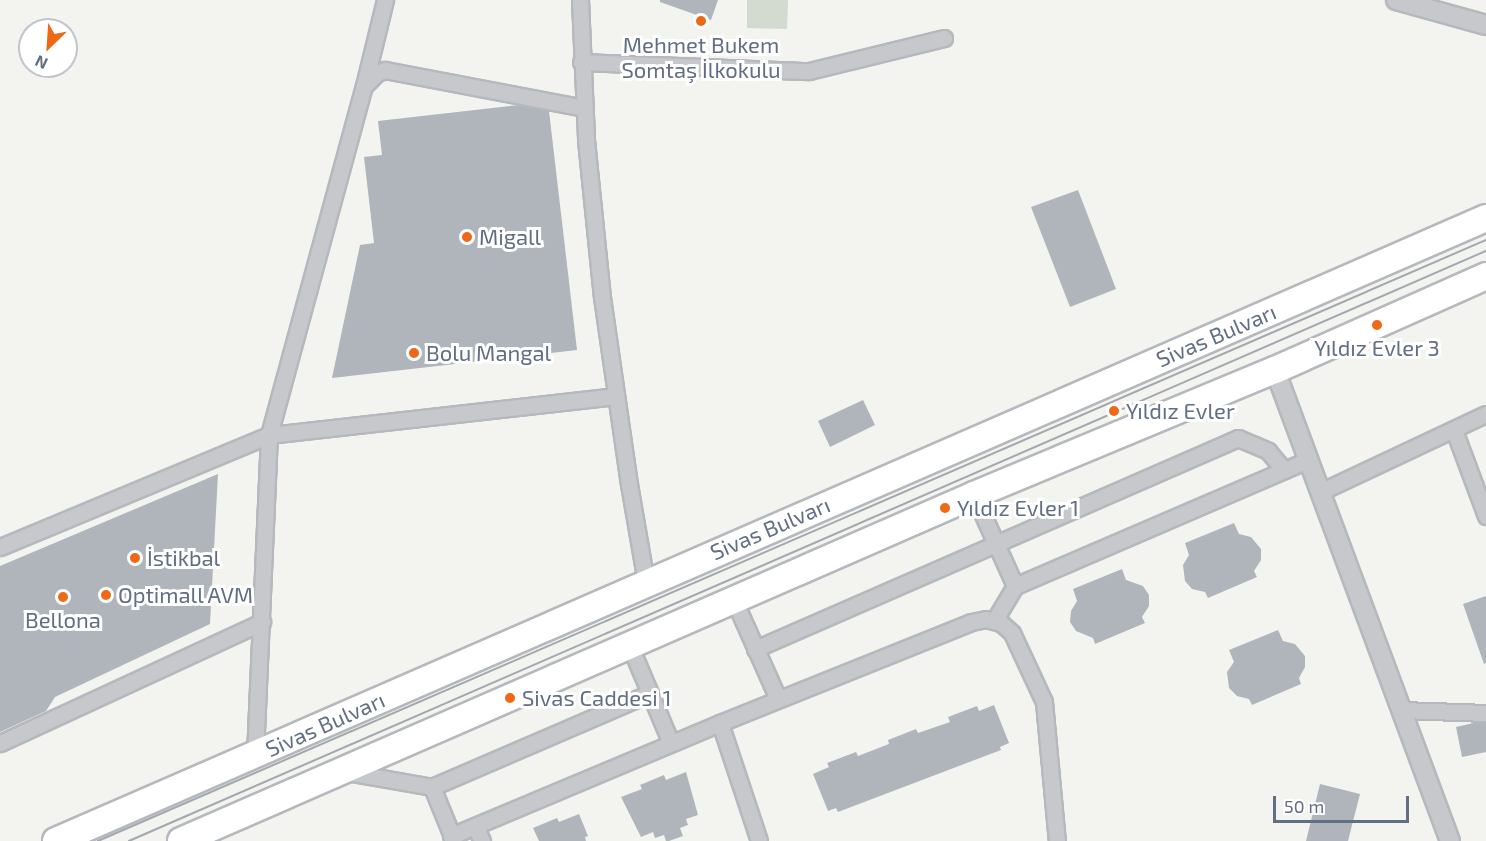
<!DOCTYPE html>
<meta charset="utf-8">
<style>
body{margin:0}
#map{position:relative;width:1486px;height:841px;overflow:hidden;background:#f3f4ef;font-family:"Exo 2",sans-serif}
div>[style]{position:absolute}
.green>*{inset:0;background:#d3dbd0}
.building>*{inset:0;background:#b0b5bc}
.roads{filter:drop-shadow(2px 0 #b5b8bc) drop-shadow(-2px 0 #b5b8bc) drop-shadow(0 2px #b5b8bc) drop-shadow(0 -2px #b5b8bc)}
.minor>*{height:15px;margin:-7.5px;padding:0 7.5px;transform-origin:7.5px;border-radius:7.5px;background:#c6c8cc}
.tertiary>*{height:18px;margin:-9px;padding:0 9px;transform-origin:9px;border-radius:9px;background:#c6c8cc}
.trunk>*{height:26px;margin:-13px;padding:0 13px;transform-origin:13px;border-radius:13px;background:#fff}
.tram>*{height:1.5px;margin:-0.75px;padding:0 0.75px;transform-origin:0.75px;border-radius:0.75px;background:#a3a7af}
.dots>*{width:16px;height:16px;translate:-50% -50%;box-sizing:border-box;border:3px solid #fff;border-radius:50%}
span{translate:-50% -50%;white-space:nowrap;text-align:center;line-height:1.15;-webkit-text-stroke:6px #fff;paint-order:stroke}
.poi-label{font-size:22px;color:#616e83}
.left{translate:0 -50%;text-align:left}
.street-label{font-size:22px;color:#616e83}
.north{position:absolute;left:18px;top:18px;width:60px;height:60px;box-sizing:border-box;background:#fff;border:2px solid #c0c5cd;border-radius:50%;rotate:205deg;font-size:16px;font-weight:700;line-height:24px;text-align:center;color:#616e83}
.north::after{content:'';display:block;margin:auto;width:21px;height:27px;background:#ee6815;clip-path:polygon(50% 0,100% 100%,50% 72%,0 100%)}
.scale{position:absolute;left:1273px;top:796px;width:136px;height:27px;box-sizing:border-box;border:3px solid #616e83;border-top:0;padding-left:8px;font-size:18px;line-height:21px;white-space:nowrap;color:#616e83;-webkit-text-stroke:4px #fff;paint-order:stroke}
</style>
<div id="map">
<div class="green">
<i style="clip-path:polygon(747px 0,788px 0,787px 29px,747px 28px)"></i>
</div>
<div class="building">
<i style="clip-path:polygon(660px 0,718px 0,711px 20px,660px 2px)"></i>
<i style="clip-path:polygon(518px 105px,549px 111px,577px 350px,332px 378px,360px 245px,374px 243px,364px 157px,382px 155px,378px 121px)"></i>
<i style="clip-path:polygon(1078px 190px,1116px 289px,1070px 307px,1031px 207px)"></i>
<i style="clip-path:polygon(863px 400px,875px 425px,830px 447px,818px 421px)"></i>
<i style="clip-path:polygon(218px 474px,210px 624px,55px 697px,46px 711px,0 732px,0 566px)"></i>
<i style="clip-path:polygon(1234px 523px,1239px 534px,1251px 537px,1261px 549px,1261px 560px,1254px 571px,1257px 577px,1208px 598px,1205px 592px,1192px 589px,1185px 581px,1183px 565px,1189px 555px,1185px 543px)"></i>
<i style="clip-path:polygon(1122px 569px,1126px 580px,1143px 586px,1149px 595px,1149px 606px,1142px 617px,1145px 623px,1095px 644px,1093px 638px,1076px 631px,1070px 622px,1071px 611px,1077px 601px,1073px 589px)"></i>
<i style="clip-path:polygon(1486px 596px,1486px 663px,1484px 664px,1463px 604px)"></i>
<i style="clip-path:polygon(1278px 630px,1283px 641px,1295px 644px,1305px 656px,1305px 667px,1299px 678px,1301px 684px,1252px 705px,1249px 699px,1237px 696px,1229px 688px,1227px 672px,1234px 662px,1229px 650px)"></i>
<i style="clip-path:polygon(994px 705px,1009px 743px,1000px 747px,1001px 750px,838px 812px,836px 808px,828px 811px,813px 774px,829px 767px,827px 763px,856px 752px,858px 756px,889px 744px,888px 740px,916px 729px,918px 733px,950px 722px,948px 717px,977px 706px,979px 711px)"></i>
<i style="clip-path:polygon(1478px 722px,1486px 723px,1486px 752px,1462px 757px,1456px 727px)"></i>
<i style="clip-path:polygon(686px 772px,698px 815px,686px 819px,688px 825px,680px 828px,683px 836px,669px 841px,666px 841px,664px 835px,655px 838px,653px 832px,641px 837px,621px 797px,642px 789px,640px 785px,664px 775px,666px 780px)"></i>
<i style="clip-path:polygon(1320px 784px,1360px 794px,1348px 841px,1306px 841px)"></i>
<i style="clip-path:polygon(579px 814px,588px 836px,585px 837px,586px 841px,539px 841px,533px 828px,557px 818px,559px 822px)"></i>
</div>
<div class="roads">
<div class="minor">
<i style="left:580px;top:0;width:140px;rotate:87.5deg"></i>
<i style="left:586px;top:140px;width:158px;rotate:84.2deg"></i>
<i style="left:602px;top:297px;width:189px;rotate:81.8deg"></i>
<i style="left:629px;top:484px;width:99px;rotate:80.2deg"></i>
<i style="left:581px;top:62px;width:228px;rotate:2.3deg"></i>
<i style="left:809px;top:71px;width:139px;rotate:-13.7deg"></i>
<i style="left:364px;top:86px;width:89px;rotate:-76.3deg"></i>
<i style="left:1454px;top:430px;width:92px;rotate:69.6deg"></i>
<i style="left:1320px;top:492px;width:183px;rotate:-25.2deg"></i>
<i style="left:974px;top:495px;width:100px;rotate:65.7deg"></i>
<i style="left:0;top:547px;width:291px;rotate:-22.6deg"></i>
<i style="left:269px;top:435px;width:349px;rotate:-6.4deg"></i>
<i style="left:734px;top:600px;width:108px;rotate:66deg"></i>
<i style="left:994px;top:621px;width:41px;rotate:-59deg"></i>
<i style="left:1015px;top:586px;width:319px;rotate:-23.3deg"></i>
<i style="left:630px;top:646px;width:105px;rotate:67.1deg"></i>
<i style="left:755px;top:649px;width:527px;rotate:-23.6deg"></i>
<i style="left:1238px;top:438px;width:33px;rotate:23deg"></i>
<i style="left:1268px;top:451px;width:25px;rotate:50deg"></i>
<i style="left:1401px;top:710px;width:85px;rotate:2deg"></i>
<i style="left:720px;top:723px;width:124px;rotate:71.7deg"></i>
<i style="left:0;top:743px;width:289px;rotate:-24.8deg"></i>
<i style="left:255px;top:755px;width:320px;rotate:-87.5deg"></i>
<i style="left:269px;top:435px;width:362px;rotate:-74.8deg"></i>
<i style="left:364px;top:86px;width:18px;rotate:-45deg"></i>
<i style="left:377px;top:73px;width:9px;rotate:-21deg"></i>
<i style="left:385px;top:70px;width:203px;rotate:10.8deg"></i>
<i style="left:347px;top:772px;width:86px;rotate:10deg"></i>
<i style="left:432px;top:787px;width:237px;rotate:-23.3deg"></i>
<i style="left:432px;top:787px;width:58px;rotate:67.8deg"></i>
<i style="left:475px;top:826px;width:17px;rotate:65deg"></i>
<i style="left:451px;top:836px;width:292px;rotate:-22.8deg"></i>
<i style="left:720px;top:723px;width:271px;rotate:-21.9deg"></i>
<i style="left:971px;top:622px;width:15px;rotate:-11deg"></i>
<i style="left:986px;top:619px;width:16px;rotate:15deg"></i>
<i style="left:1001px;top:623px;width:15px;rotate:42deg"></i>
<i style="left:1012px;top:633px;width:76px;rotate:65.1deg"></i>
<i style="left:1044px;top:702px;width:140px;rotate:84.7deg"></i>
</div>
<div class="tertiary">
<i style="left:1396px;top:0;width:93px;rotate:15.5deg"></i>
<i style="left:1275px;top:370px;width:502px;rotate:69.62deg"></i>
</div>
<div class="trunk">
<i style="left:56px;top:841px;width:1560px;rotate:-23.54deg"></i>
<i style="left:181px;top:841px;width:865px;rotate:-23.57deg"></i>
<i style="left:974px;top:495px;width:326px;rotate:-22.6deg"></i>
<i style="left:1275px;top:370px;width:231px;rotate:-24deg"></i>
</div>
</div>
<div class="tram">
<i style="left:98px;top:841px;width:1513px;rotate:-23.41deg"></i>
<i style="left:129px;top:841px;width:1480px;rotate:-23.5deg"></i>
</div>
<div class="dots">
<i style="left:701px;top:21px;background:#ee6815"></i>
<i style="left:467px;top:237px;background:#ee6815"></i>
<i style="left:1377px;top:325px;background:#ee6815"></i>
<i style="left:414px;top:353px;background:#ee6815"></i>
<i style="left:1114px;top:411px;background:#ee6815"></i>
<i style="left:945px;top:508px;background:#ee6815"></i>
<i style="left:135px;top:558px;background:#ee6815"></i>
<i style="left:106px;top:595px;background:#ee6815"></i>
<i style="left:63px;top:597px;background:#ee6815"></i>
<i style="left:510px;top:698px;background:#ee6815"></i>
</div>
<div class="poi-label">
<span style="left:701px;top:57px">Mehmet Bukem<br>Somtaş İlkokulu</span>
<span class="left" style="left:479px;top:237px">Migall</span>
<span style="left:1377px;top:348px">Yıldız Evler 3</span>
<span class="left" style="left:426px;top:353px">Bolu Mangal</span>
<span class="left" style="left:1126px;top:411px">Yıldız Evler</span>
<span class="left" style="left:957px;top:508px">Yıldız Evler 1</span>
<span class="left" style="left:147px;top:558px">İstikbal</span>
<span class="left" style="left:118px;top:595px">Optimall AVM</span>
<span style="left:63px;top:620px">Bellona</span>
<span class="left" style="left:522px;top:698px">Sivas Caddesi 1</span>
</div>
<div class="street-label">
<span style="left:1216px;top:335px;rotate:-23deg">Sivas Bulvarı</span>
<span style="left:770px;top:528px;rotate:-23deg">Sivas Bulvarı</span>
<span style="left:325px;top:724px;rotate:-24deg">Sivas Bulvarı</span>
</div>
<div class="north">N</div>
<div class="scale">50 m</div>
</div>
